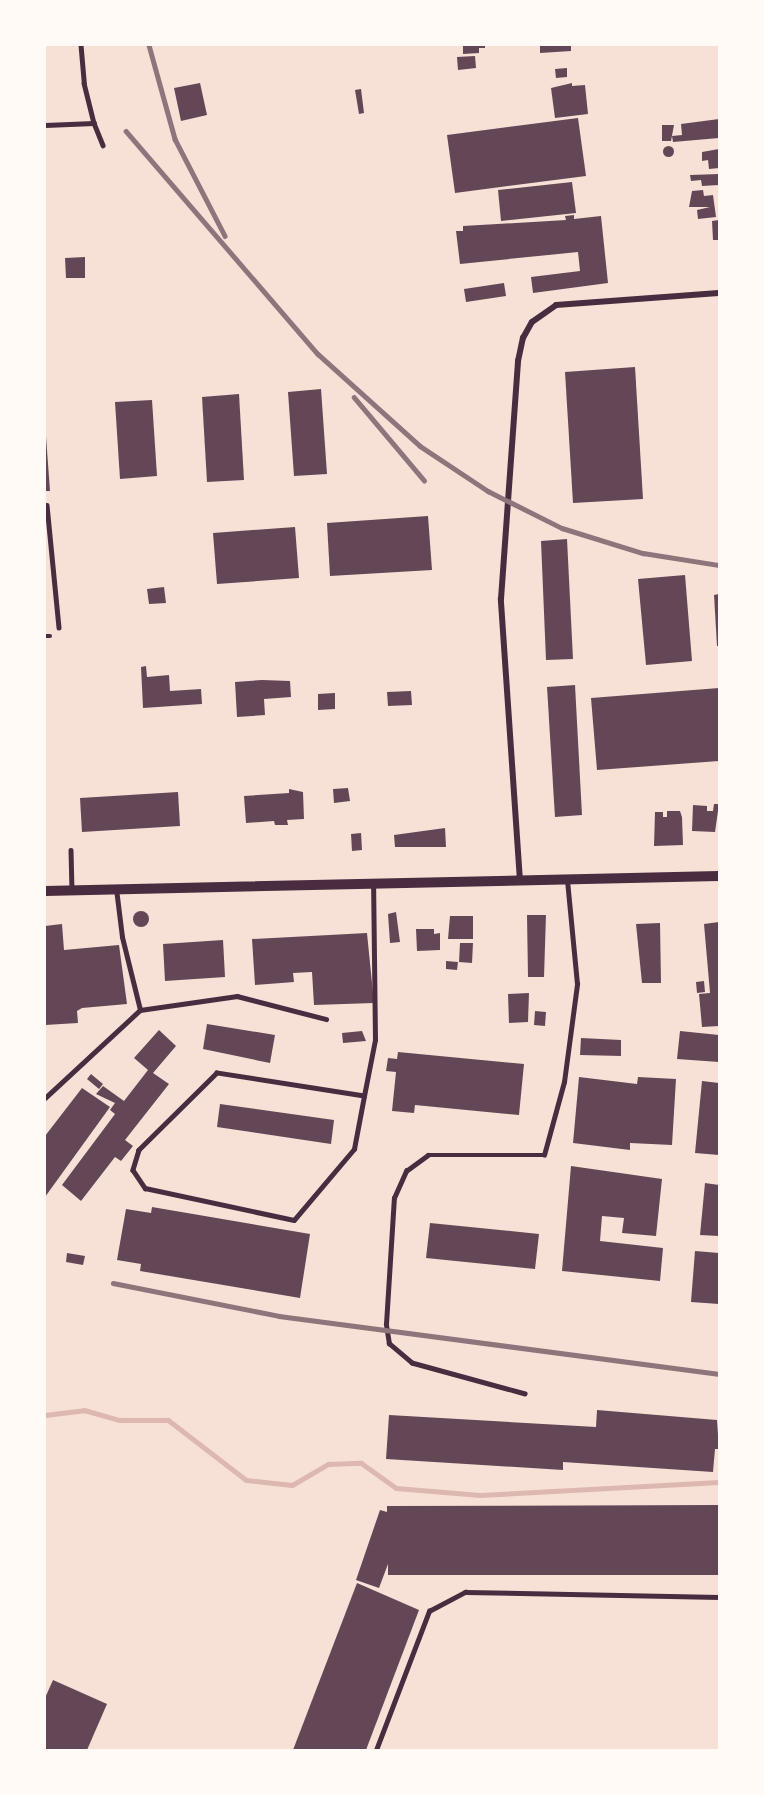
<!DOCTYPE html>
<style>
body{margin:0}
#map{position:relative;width:764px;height:1795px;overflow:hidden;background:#f7e1d7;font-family:"Open Sans",sans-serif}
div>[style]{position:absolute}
.stream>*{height:5px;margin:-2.5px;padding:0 2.5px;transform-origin:2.5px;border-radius:2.5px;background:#dcb8b0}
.building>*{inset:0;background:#644757}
.round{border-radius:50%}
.service>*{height:4.5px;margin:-2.25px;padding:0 2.25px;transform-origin:2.25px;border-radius:2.25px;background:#4a2c40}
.minor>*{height:6px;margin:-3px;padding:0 3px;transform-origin:3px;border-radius:3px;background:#4a2c40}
.tertiary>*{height:10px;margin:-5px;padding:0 5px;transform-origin:5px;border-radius:5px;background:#4a2c40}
.rail>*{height:4.5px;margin:-2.25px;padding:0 2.25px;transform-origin:2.25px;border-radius:2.25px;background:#8f747c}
span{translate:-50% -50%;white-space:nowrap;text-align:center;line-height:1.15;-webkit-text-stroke:6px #fffaf5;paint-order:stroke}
.frame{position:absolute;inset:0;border:46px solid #fffaf5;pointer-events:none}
</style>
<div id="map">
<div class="stream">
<i style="left:45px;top:1415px;width:39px;rotate:-7deg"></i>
<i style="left:84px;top:1410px;width:37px;rotate:16deg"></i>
<i style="left:120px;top:1420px;width:48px"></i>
<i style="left:168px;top:1420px;width:98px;rotate:37.6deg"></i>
<i style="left:246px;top:1480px;width:46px;rotate:6.2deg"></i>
<i style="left:292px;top:1485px;width:42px;rotate:-30.3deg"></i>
<i style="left:328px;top:1464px;width:33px;rotate:-2deg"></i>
<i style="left:361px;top:1463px;width:43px;rotate:35.5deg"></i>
<i style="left:396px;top:1488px;width:84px;rotate:4.8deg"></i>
<i style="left:480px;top:1495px;width:239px;rotate:-3.1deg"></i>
</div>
<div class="building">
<i style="clip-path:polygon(463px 45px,485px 45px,485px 48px,479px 48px,479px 53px,463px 54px)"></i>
<i style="clip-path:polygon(540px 45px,571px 45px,571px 51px,540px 53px)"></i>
<i style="clip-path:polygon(475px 56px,476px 68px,458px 70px,457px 57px)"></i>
<i style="clip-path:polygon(567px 68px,567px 77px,556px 78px,555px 69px)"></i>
<i style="clip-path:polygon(200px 83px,207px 115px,181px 121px,174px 88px)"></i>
<i style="clip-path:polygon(572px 83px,572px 86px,585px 85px,588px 114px,555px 118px,551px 88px)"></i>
<i style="clip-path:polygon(361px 89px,364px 113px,359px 114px,355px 90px)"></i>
<i style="clip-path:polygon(578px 118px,586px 176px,455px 193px,447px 135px)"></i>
<i style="clip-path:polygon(719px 119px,719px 138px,673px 142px,672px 136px,682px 135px,681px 124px)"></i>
<i style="clip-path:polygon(662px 125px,674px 125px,671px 141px,662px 141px)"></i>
<i class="round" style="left:662.5px;top:145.5px;width:11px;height:11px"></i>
<i style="clip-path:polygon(719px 149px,719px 168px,709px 169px,708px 160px,702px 161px,702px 152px)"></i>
<i style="clip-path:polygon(719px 174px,719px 185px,702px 186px,701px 180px,691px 181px,690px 175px)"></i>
<i style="clip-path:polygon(572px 182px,576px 213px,501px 221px,498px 190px)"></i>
<i style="clip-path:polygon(703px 190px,704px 196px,713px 195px,716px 217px,698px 219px,697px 210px,710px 207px,689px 207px,692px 191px)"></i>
<i style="clip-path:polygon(574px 215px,574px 219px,601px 216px,608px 283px,533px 293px,531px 277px,580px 271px,578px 252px,460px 264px,456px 231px,463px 231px,463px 226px,566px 220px,565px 216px)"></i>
<i style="clip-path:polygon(719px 220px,719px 240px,713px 240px,712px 221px)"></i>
<i style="clip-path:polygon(85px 257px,85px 278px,66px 278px,65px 258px)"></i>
<i style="clip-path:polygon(504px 283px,506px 296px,466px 302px,464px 289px)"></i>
<i style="clip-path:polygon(635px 367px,643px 499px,573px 503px,565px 372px)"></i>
<i style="clip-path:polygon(321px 389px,327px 474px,294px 476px,288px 392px)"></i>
<i style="clip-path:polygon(239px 394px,244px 480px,207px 482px,202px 397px)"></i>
<i style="clip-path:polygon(152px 400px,157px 476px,120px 479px,115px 402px)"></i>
<i style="clip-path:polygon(45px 423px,50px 491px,45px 491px)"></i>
<i style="clip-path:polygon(428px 516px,432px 570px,330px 576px,327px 523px)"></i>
<i style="clip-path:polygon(295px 527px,299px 578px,217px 584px,213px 533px)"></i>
<i style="clip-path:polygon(567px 539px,573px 659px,546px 660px,541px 541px)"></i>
<i style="clip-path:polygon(685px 575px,692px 661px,646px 665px,638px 579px)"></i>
<i style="clip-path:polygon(164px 587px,166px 603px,149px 604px,147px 589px)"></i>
<i style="clip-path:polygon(719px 594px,719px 646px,717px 646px,714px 595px)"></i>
<i style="clip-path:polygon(146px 666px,147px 677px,169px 675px,170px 691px,201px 689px,202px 704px,143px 708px,141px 667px)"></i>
<i style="clip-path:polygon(262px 680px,290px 681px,291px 697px,264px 699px,265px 715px,237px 717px,235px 682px)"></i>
<i style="clip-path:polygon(575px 685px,582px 815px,555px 817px,547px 687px)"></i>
<i style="clip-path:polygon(719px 688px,719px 761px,597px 770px,591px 698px)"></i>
<i style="clip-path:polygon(411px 691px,412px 705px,388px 706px,387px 692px)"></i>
<i style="clip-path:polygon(335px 693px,335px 709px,318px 710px,318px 694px)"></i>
<i style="clip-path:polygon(348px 788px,350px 801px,334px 803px,333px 789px)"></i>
<i style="clip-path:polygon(289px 789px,303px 792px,304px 819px,287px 820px,288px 825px,275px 825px,274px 821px,246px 823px,244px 796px,289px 793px)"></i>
<i style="clip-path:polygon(178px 792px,180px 826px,82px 832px,80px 798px)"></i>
<i style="clip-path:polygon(714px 804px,719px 804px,715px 832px,692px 831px,693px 805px,707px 806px,707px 811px,713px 811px)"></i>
<i style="clip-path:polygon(667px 811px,680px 811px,682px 817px,683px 845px,654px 846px,655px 812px,663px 812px,663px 817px,667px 817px)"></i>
<i style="clip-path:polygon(445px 828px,446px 847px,395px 847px,394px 835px)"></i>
<i style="clip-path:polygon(361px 833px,362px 850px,352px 851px,351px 834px)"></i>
<i class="round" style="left:133px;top:911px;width:16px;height:16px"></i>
<i style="clip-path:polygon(396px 912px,400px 942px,390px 943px,388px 914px)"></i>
<i style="clip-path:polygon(527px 915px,546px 915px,544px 977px,528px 977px)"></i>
<i style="clip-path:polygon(450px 916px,473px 916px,473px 939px,448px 939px)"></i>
<i style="clip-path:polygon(719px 922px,719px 1026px,702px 1027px,699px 994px,710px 993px,704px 924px)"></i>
<i style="clip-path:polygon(660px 923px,661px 983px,642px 983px,636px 924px)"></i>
<i style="clip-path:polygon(62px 924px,64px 950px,119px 945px,127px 1004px,82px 1008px,77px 1011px,78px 1023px,45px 1025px,45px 926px)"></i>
<i style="clip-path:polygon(416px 929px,434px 929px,434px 934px,440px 933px,440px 950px,417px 951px)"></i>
<i style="clip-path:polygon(367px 933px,374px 1003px,314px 1005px,312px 972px,293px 973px,294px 982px,255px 985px,252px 939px)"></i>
<i style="clip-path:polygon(223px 940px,225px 977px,165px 981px,163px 944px)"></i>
<i style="clip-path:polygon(460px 943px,473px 943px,472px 963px,459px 962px)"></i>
<i style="clip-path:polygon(446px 961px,458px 962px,457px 970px,446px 969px)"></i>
<i style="clip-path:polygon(704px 981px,705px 992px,697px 993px,696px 982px)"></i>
<i style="clip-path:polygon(529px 993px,528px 1022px,509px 1023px,508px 994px)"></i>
<i style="clip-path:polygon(535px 1011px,546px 1012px,545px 1026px,534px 1025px)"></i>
<i style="clip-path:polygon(207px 1024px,275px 1035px,270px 1063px,203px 1049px)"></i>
<i style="clip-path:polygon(159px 1030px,176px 1046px,153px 1073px,169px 1084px,125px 1140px,133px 1146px,121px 1161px,115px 1157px,81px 1201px,62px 1185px,115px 1114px,110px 1110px,115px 1103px,96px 1094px,103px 1086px,124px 1101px,148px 1070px,134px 1058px)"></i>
<i style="clip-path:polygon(362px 1031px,366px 1041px,343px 1043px,342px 1033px)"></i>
<i style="clip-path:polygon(680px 1031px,719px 1035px,719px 1062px,677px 1059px)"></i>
<i style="clip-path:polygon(581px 1038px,621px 1040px,621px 1056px,580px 1055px)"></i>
<i style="clip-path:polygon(398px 1052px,524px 1064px,519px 1115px,415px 1105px,414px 1113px,392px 1111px,396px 1072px,386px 1071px,388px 1058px,397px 1059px)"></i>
<i style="clip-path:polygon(91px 1074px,103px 1084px,99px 1089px,87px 1079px)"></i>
<i style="clip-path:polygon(579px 1077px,637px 1084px,638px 1077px,676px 1079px,672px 1145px,630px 1143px,630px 1150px,573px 1143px)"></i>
<i style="clip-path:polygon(702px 1081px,719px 1083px,719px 1155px,695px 1153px)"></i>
<i style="clip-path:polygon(82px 1088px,110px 1107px,45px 1197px,45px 1136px)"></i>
<i style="clip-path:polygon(220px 1104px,334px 1120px,331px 1144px,217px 1127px)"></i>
<i style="clip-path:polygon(571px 1166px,662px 1179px,656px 1236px,622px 1233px,624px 1218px,602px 1216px,600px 1241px,663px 1248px,660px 1281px,562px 1271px)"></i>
<i style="clip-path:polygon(705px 1183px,719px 1185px,719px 1236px,700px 1235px)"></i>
<i style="clip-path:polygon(152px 1207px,310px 1234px,300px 1298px,140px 1271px,141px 1264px,117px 1260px,126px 1209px,151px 1213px)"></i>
<i style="clip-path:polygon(430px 1223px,539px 1234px,535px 1269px,426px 1258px)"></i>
<i style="clip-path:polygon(695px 1251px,719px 1253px,719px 1304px,691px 1302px)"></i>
<i style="clip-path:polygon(67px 1253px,85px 1256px,83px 1265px,66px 1262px)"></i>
<i style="clip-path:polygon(597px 1410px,717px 1420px,719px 1449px,715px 1449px,713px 1472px,563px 1462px,563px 1470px,386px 1459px,389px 1415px,596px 1427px)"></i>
<i style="clip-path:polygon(719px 1505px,719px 1575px,388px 1575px,388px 1564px,379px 1588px,356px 1580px,380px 1510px,387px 1512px,387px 1506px)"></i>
<i style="clip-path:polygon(357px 1583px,419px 1610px,366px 1750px,293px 1750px)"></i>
<i style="clip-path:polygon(53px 1680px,107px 1704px,87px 1750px,45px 1750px,45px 1698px)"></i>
</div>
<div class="service">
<i style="left:81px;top:45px;width:38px;rotate:85deg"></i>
<i style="left:84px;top:83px;width:41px;rotate:76deg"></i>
<i style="left:45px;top:125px;width:49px;rotate:-2.3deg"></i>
<i style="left:94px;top:123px;width:24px;rotate:68deg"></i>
<i style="left:47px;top:505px;width:123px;rotate:84.4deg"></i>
<i style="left:45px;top:636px;width:5px"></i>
<i style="left:71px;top:850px;width:40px;rotate:88.6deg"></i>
<i style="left:140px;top:1010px;width:98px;rotate:-8.2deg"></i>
<i style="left:237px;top:996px;width:92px;rotate:14.5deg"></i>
<i style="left:364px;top:1096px;width:149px;rotate:-171.1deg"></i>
<i style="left:217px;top:1073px;width:110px;rotate:135.4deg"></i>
<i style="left:139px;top:1150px;width:21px;rotate:107deg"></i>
<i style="left:133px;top:1170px;width:22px;rotate:56deg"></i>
<i style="left:145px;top:1188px;width:152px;rotate:12.1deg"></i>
<i style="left:294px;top:1220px;width:93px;rotate:-49.8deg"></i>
<i style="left:354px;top:1149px;width:54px;rotate:-79.3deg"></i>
<i style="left:364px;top:1096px;width:57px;rotate:-78.9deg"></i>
<i style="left:375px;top:1040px;width:156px;rotate:-90.7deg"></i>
<i style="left:45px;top:1098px;width:129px;rotate:-42.8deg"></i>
<i style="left:140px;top:1010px;width:75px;rotate:-103.9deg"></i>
<i style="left:122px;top:937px;width:48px;rotate:-97.1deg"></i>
<i style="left:525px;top:1394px;width:117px;rotate:-164.7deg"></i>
<i style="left:412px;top:1363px;width:30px;rotate:-140deg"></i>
<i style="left:389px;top:1344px;width:20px;rotate:-99deg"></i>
<i style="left:386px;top:1324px;width:126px;rotate:-86.4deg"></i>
<i style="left:394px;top:1198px;width:30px;rotate:-66deg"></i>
<i style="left:406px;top:1171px;width:27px;rotate:-36deg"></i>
<i style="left:428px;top:1155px;width:116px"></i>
<i style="left:544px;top:1155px;width:76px;rotate:-74.7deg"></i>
<i style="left:564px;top:1082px;width:99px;rotate:-82.4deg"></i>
<i style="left:577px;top:984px;width:103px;rotate:-95.5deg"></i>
<i style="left:376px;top:1750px;width:149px;rotate:-69.1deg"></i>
<i style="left:429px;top:1611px;width:41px;rotate:-27.8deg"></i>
<i style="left:465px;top:1592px;width:254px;rotate:1.1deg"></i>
</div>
<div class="minor">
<i style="left:520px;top:881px;width:283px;rotate:-93.9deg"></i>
<i style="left:501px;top:599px;width:239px;rotate:-85.9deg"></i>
<i style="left:518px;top:361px;width:24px;rotate:-78deg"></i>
<i style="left:523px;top:338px;width:18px;rotate:-61deg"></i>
<i style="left:532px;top:322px;width:29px;rotate:-35deg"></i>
<i style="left:556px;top:305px;width:163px;rotate:-4.2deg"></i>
</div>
<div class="tertiary">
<i style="left:45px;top:891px;width:674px;rotate:-1.27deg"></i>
</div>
<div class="rail">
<i style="left:149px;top:45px;width:98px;rotate:74.5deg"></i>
<i style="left:175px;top:139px;width:109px;rotate:62.7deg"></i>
<i style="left:126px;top:131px;width:294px;rotate:49.3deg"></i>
<i style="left:318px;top:354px;width:137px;rotate:42deg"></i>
<i style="left:420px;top:446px;width:82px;rotate:33.5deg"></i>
<i style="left:488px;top:491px;width:83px;rotate:26.6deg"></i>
<i style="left:562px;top:528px;width:85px;rotate:17.2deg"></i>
<i style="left:643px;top:553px;width:77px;rotate:9deg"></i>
<i style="left:354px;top:397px;width:109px;rotate:49.9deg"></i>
<i style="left:113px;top:1283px;width:169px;rotate:11.2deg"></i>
<i style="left:279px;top:1316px;width:444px;rotate:7.5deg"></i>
</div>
<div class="frame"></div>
</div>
